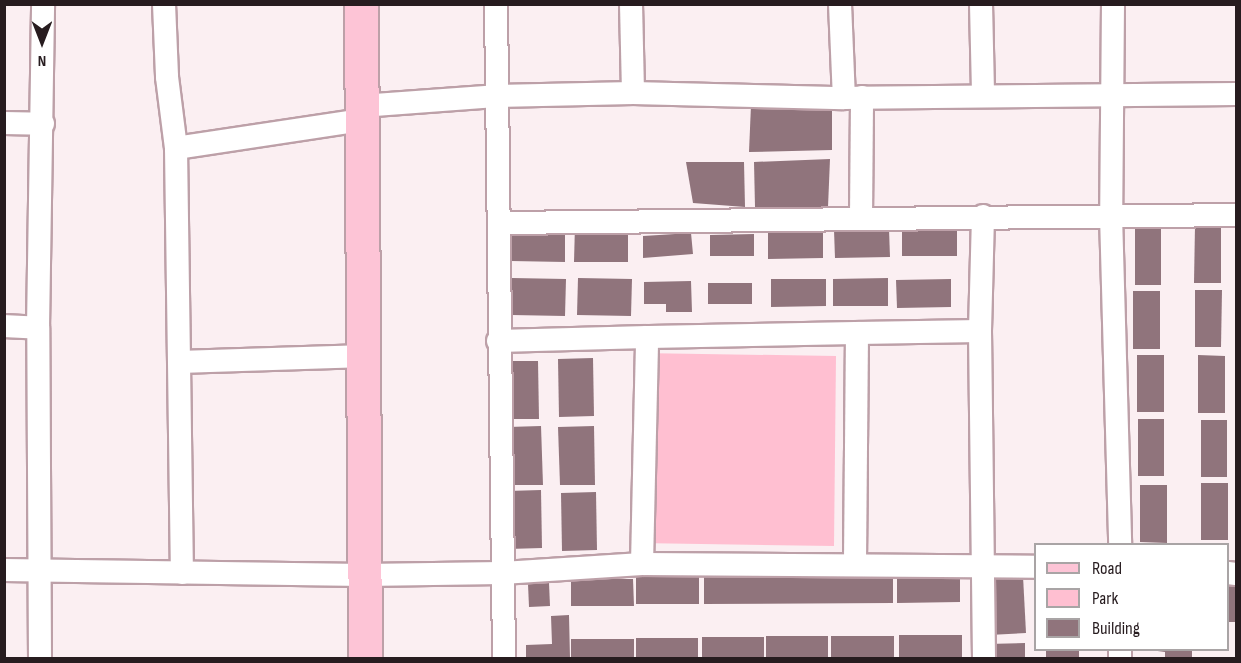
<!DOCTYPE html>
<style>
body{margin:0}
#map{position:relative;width:1241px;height:663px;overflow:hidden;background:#fbeff2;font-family:"Sofia Sans Condensed",sans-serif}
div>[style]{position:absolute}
.green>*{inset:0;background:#ffbfd1}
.building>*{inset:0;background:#90747c}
.roads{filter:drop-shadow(2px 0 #bda0a8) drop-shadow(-2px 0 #bda0a8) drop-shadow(0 2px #bda0a8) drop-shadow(0 -2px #bda0a8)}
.street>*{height:22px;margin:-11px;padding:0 11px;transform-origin:11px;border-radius:11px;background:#fff}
.primary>*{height:33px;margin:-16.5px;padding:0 16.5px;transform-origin:16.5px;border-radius:16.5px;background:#fdc4d6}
span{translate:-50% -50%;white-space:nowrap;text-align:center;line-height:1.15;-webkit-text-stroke:4.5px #fff;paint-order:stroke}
.frame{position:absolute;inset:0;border:6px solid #271c1f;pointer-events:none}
.legend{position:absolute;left:1034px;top:543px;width:195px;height:108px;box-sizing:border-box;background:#fff;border:2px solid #a9a4a5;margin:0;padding:8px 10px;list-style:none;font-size:18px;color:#271c1f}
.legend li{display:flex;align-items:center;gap:12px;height:30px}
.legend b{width:30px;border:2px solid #a9a4a5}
.north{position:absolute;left:12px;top:12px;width:60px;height:60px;-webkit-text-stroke:4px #fff;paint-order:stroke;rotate:180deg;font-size:16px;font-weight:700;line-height:24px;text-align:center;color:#271c1f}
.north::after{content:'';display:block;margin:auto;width:21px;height:27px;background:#271c1f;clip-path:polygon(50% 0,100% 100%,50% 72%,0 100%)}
</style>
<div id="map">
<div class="green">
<i style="clip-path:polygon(640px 353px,836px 356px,834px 546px,638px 543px)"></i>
</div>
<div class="building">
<i style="clip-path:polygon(751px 105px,832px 108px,832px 150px,749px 152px)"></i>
<i style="clip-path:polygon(830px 159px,828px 207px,755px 207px,754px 162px)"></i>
<i style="clip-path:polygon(686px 162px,744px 162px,745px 207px,693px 203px)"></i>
<i style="clip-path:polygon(512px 224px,565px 225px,565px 262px,511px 261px)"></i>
<i style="clip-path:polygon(575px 225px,628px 225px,628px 262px,574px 262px)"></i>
<i style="clip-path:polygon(1195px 226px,1221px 226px,1221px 283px,1194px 283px)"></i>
<i style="clip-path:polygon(1135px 227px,1161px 227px,1161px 285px,1135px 285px)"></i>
<i style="clip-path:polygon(957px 228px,957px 256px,902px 256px,902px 229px)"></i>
<i style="clip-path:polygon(889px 229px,890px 257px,835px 258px,834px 230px)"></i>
<i style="clip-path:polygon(768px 231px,823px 231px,823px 258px,768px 259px)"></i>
<i style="clip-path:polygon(691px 233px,693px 254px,643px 258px,643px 236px)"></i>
<i style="clip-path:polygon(754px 234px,754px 256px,710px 256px,710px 235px)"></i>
<i style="clip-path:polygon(512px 278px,566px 279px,565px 316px,512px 315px)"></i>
<i style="clip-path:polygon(578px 278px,632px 279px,631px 316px,577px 315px)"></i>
<i style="clip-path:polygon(888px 278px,888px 306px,833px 306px,833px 279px)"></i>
<i style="clip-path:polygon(771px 279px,826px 279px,826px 306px,771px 307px)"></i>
<i style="clip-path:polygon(951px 279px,951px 307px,897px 308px,896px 280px)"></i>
<i style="clip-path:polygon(691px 281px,692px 312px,666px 312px,666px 304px,644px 304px,644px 282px)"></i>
<i style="clip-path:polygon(708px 283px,752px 283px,752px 304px,708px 304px)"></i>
<i style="clip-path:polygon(1195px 290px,1222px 290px,1221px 347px,1195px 347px)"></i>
<i style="clip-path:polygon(1133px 291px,1160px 291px,1160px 349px,1133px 349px)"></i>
<i style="clip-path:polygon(1137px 355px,1164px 355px,1164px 412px,1137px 412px)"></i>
<i style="clip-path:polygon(1198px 355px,1225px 356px,1225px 413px,1198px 413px)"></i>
<i style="clip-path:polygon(593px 358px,594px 416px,559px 417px,558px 359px)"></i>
<i style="clip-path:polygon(503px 361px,538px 361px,539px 419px,504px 419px)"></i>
<i style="clip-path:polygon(1138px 419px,1164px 419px,1164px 476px,1138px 476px)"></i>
<i style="clip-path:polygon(1201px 420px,1227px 420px,1227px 477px,1201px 477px)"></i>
<i style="clip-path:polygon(541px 426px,543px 485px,507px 485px,506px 427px)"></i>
<i style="clip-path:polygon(594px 426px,595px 485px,560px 485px,558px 427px)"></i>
<i style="clip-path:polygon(1201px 483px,1228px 483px,1228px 540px,1201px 540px)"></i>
<i style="clip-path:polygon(1140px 485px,1167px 485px,1167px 543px,1140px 542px)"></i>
<i style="clip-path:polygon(541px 490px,542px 548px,506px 549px,505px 491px)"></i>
<i style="clip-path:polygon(596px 492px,597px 550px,562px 551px,561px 493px)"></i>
<i style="clip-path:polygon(897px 575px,960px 575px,960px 602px,897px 603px)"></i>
<i style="clip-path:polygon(893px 576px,893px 603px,704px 604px,704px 577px)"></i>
<i style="clip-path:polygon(1023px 576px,1026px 633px,989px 635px,987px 577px)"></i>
<i style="clip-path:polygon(636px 577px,699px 577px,699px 604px,636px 604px)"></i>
<i style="clip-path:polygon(571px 579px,633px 579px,634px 606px,571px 606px)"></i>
<i style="clip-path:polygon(549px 583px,550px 606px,529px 607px,528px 584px)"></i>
<i style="clip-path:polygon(1228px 583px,1236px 583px,1236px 622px,1228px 622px)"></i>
<i style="clip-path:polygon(569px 615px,570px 658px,526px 658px,526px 645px,552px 644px,551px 616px)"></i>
<i style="clip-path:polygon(899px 635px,962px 635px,962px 658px,899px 658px)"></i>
<i style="clip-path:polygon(766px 636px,828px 636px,828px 658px,766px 658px)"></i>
<i style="clip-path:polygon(831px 636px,894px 636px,894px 658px,831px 658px)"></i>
<i style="clip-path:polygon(702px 637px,764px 637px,764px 658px,702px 658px)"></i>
<i style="clip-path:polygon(636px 638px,698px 638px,698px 658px,636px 658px)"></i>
<i style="clip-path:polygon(571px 639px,634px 639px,634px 658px,571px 658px)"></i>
<i style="clip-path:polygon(1025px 643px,1025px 658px,987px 658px,987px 644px)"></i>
<i style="clip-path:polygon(1046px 650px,1079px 650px,1079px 658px,1046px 658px)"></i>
<i style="clip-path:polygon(1150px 650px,1192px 650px,1192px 658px,1165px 658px,1165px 652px)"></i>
</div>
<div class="roads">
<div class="street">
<i style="left:164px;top:4px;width:73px;rotate:87.6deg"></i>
<i style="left:167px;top:77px;width:72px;rotate:82.8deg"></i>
<i style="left:176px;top:148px;width:425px;rotate:89.2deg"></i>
<i style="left:496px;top:4px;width:654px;rotate:89.3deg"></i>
<i style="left:631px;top:4px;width:89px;rotate:88.7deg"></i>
<i style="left:840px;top:4px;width:94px;rotate:87.6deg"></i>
<i style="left:981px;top:4px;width:90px;rotate:88.7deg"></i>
<i style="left:1113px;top:4px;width:211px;rotate:90.5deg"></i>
<i style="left:1111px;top:215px;width:329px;rotate:88.4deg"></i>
<i style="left:361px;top:106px;width:135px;rotate:-4.2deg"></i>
<i style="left:496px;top:96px;width:137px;rotate:-1.3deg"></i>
<i style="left:633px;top:93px;width:211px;rotate:1.4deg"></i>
<i style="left:844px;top:98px;width:392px;rotate:-0.6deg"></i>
<i style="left:4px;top:123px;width:39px;rotate:1deg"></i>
<i style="left:176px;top:148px;width:187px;rotate:-8.6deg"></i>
<i style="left:983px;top:216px;width:115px;rotate:91.5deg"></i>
<i style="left:980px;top:331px;width:327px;rotate:89.3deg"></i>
<i style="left:861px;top:217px;width:120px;rotate:-89.5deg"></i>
<i style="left:501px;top:223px;width:735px;rotate:-0.62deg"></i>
<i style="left:4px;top:326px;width:34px;rotate:3deg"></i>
<i style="left:857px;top:333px;width:123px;rotate:-0.9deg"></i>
<i style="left:498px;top:341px;width:149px;rotate:-1.5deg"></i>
<i style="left:182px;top:362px;width:181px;rotate:-1.9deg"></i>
<i style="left:642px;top:564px;width:227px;rotate:-88.7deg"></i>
<i style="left:647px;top:337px;width:210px;rotate:-1.1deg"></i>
<i style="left:857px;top:333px;width:231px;rotate:90.5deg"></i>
<i style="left:4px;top:570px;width:360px;rotate:0.8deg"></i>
<i style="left:364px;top:575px;width:138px;rotate:-0.8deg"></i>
<i style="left:502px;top:573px;width:140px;rotate:-3.7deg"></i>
<i style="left:642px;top:564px;width:394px;rotate:0.4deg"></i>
<i style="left:1228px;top:573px;width:8px;rotate:7deg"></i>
<i style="left:40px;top:658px;width:330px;rotate:-90.3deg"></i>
<i style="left:38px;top:328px;width:324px;rotate:-89.1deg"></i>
<i style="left:1120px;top:658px;width:8px;rotate:-90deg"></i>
</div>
<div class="primary">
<i style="left:361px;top:4px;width:654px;rotate:89.65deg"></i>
</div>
</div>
<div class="frame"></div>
<ul class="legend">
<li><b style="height:8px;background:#fdc4d6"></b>Road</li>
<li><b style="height:16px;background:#ffbfd1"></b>Park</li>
<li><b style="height:16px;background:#90747c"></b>Building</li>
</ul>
<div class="north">N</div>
</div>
